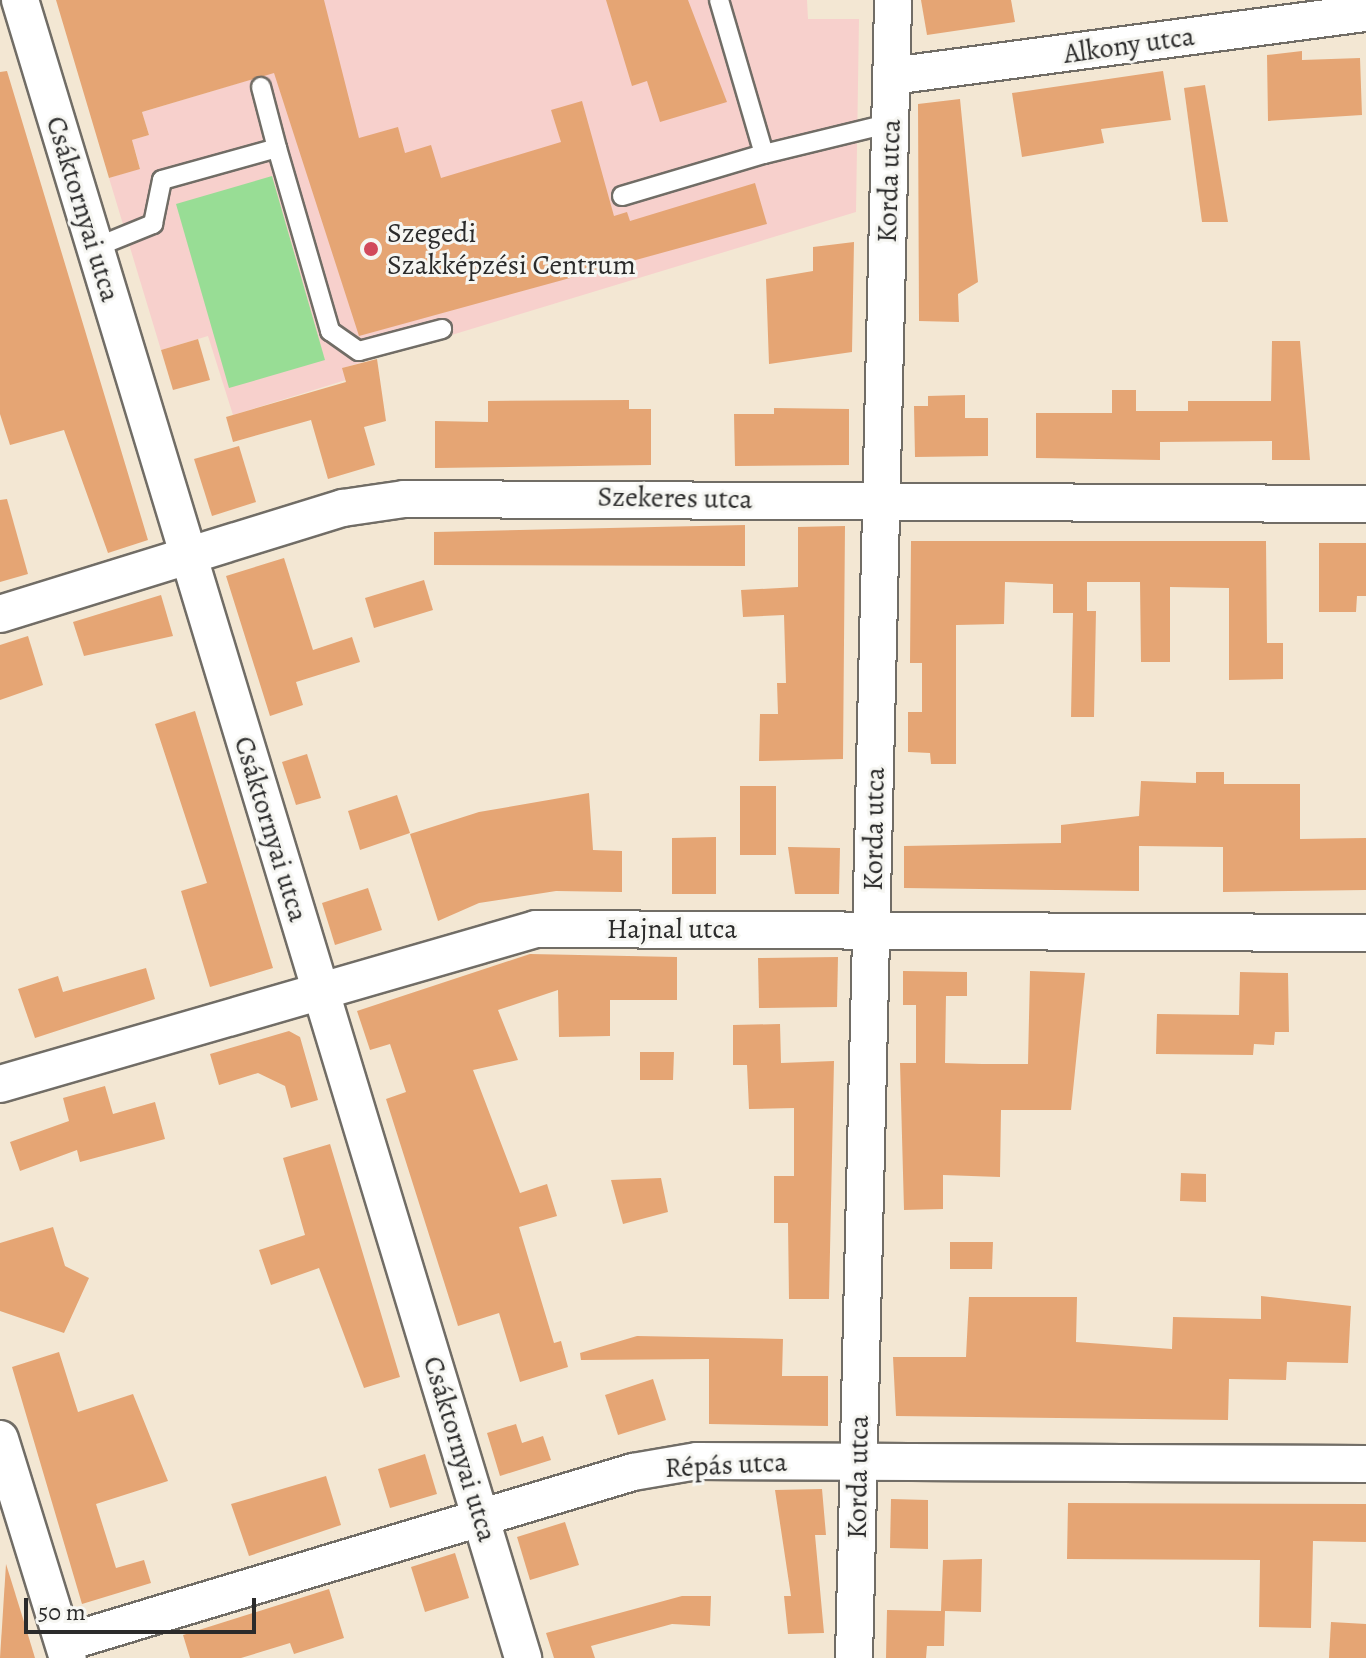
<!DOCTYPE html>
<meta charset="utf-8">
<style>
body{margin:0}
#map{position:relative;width:1366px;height:1658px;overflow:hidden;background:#f3e7d3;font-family:Alegreya,serif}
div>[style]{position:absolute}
.built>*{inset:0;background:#f7d0cc}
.green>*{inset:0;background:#98dd95}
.building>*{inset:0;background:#e5a574}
.roads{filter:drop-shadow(2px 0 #716d66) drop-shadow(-2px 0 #716d66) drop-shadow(0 2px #716d66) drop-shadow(0 -2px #716d66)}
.service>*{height:18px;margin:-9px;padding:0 9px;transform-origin:9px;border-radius:9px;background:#fff}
.minor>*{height:36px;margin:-18px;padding:0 18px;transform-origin:18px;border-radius:18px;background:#fff}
.dots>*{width:22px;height:22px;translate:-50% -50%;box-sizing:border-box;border:4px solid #f6f6f2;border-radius:50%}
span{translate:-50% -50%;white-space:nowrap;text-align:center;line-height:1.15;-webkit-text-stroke:6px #f6f6f2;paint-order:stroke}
.street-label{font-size:28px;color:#2b2b2b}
.poi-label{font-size:28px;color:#2b2b2b}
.left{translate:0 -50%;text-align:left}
.scale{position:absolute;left:24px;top:1598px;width:232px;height:36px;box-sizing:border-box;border:4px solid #2b2b2b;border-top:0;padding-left:10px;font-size:24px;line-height:28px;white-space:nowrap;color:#2b2b2b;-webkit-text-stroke:6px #f6f6f2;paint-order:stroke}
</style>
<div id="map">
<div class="built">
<i style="clip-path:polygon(228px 0,807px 0,808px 19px,859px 19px,856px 212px,343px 368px,346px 380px,233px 415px,208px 336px,161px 350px,109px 178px,140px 168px,132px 140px,149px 135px,142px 112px,252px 79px)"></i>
</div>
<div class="green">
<i style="clip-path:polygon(272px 176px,325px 360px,229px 388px,176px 204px)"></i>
</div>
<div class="building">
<i style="clip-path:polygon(56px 0,324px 0,359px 138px,398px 127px,405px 153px,431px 145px,441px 178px,561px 142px,551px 110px,582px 101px,614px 216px,627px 212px,630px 221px,755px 183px,767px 224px,359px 336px,274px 73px,142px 112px,149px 135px,132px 140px,140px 169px,109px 178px)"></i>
<i style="clip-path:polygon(606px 0,688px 0,727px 102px,660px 122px,647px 81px,632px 86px)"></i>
<i style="clip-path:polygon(921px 0,1011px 0,1015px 22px,927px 35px)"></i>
<i style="clip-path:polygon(1302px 51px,1302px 60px,1360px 58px,1362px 115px,1268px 121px,1267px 55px)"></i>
<i style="clip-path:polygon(7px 71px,148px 540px,108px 553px,64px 430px,10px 445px,0 414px,0 72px)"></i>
<i style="clip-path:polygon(1163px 71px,1171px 120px,1101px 129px,1104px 143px,1022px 157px,1012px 93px)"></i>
<i style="clip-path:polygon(1205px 85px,1228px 222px,1202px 222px,1184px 88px)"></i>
<i style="clip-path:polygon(960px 99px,978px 282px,958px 294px,959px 322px,919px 321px,918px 104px)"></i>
<i style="clip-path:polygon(854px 242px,852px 352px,769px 364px,766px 279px,813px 271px,813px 247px)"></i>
<i style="clip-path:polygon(198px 339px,210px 380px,173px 390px,161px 350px)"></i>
<i style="clip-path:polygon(1272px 341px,1300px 341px,1310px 460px,1272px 460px,1272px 441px,1160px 442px,1160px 460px,1036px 458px,1036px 413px,1112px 413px,1112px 390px,1136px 390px,1136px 411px,1188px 411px,1188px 401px,1271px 401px)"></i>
<i style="clip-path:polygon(377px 359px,386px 421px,364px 427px,375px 465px,328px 479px,311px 420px,233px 442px,226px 417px,346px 382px,342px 368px)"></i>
<i style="clip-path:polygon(965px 395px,965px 418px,988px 418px,988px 456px,915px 457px,914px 406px,928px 406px,928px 396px)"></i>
<i style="clip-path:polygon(629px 400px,629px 409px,651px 409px,651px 465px,435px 468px,435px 421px,488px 422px,488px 401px)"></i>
<i style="clip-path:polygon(774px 408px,849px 409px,849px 465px,735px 466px,734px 414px,774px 414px)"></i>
<i style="clip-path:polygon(239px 446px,256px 502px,212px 516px,194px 459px)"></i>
<i style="clip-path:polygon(7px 499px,28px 574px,0 582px,0 500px)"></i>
<i style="clip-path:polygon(745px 525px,745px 566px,434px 565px,434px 532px)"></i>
<i style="clip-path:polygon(845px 526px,843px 759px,759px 761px,760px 714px,778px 714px,777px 683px,786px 683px,784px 615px,743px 617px,741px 590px,798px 587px,798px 527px)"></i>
<i style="clip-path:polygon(911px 541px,1266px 541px,1267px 643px,1283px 643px,1283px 679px,1229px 680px,1229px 588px,1170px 587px,1170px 662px,1141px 662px,1140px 582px,1087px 582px,1087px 611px,1096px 611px,1094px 717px,1071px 717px,1073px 613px,1053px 613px,1053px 584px,1005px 582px,1004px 624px,956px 625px,956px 764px,931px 764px,930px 753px,908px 752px,908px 712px,922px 712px,922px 663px,910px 663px)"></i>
<i style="clip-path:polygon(1319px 543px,1366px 543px,1366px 596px,1357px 596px,1356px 612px,1319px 612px)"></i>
<i style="clip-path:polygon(284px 558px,313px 650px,352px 637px,360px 662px,296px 682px,303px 705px,270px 716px,226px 576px)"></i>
<i style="clip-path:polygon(424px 580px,433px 610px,374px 628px,365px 598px)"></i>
<i style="clip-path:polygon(161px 595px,173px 636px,84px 656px,73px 622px)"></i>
<i style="clip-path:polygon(28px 636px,43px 685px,0 700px,0 645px)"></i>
<i style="clip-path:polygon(195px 711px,273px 968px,210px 987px,181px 891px,207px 883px,155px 724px)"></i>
<i style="clip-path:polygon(307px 754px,321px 798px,296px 805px,282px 762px)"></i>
<i style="clip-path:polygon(1196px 772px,1224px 772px,1224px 784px,1300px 784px,1300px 839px,1366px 838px,1366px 890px,1223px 892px,1223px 847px,1139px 846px,1139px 891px,904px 888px,904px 846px,1061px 843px,1061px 825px,1139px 816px,1141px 781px,1196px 783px)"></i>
<i style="clip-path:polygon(740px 786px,776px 786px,776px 855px,740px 855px)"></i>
<i style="clip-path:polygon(589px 793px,593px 850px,622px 851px,622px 892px,556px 891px,479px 903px,438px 921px,410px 834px,479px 812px)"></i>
<i style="clip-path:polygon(397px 795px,410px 833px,360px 850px,348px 811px)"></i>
<i style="clip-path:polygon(716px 837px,716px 894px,672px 894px,672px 838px)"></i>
<i style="clip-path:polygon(788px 847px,840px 848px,839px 894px,795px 894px)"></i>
<i style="clip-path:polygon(368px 888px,382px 930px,335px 945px,322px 903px)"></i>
<i style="clip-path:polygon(530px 954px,677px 957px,677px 1000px,610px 1000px,610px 1036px,559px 1037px,558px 990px,498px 1010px,518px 1060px,473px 1070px,520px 1193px,547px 1184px,557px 1216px,519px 1227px,554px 1343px,561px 1341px,568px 1367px,520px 1382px,499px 1313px,458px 1326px,386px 1099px,406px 1092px,390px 1044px,370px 1050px,357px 1011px)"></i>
<i style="clip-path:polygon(838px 957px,837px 1007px,759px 1008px,758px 958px)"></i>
<i style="clip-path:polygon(146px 968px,155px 999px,35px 1038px,18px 989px,58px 976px,63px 992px)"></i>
<i style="clip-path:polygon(903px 971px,967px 972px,967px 996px,946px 996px,945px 1063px,982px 1064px,1028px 1064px,1030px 971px,1085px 973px,1071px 1110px,1001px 1110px,1000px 1177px,943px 1175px,943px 1209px,904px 1210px,900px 1063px,916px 1063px,916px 1005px,903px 1005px)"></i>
<i style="clip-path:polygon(1240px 972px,1288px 973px,1289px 1032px,1275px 1032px,1274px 1045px,1254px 1044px,1253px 1055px,1156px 1054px,1157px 1014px,1239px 1015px)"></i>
<i style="clip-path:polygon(780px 1024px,781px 1063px,834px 1061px,829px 1299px,789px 1299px,788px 1223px,774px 1223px,774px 1176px,794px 1176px,794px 1108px,749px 1109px,747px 1065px,733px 1065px,733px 1025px)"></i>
<i style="clip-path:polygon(289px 1031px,300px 1037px,318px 1100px,291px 1108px,285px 1086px,258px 1073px,219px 1085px,210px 1054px)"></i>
<i style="clip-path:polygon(640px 1052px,674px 1052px,673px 1080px,640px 1080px)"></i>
<i style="clip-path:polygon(105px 1086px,113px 1114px,155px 1102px,165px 1139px,80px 1162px,77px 1150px,20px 1171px,10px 1142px,69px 1121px,63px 1098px)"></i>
<i style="clip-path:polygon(330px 1144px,400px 1377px,364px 1388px,319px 1268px,271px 1285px,259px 1250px,305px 1235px,283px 1158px)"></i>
<i style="clip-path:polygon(1181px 1173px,1206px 1174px,1206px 1202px,1180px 1201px)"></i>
<i style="clip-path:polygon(661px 1178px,668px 1212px,623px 1224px,611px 1180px)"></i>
<i style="clip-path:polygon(53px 1227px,65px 1266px,89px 1278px,64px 1333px,0 1311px,0 1243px)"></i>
<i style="clip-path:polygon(950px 1242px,993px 1242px,992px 1269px,950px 1269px)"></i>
<i style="clip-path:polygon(1261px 1296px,1351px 1306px,1348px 1363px,1287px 1362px,1286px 1380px,1229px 1379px,1228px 1420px,896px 1416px,893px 1357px,966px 1357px,969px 1297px,1077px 1297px,1076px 1342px,1172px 1349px,1173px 1317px,1261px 1319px)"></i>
<i style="clip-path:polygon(637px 1336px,783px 1339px,782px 1376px,828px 1376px,828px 1426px,709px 1424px,709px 1359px,581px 1360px,580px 1353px)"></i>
<i style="clip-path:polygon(59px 1352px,78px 1412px,133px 1394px,168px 1481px,96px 1504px,116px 1568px,144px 1560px,151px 1583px,82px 1604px,12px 1367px)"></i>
<i style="clip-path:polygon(653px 1379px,666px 1420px,618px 1435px,605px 1395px)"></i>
<i style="clip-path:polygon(516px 1424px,522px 1443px,543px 1436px,551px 1460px,500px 1476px,487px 1433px)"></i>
<i style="clip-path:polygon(425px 1454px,437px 1494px,390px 1508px,378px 1469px)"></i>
<i style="clip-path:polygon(326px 1476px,341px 1525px,249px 1556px,231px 1504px)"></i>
<i style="clip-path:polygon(822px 1489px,826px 1535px,815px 1535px,824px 1633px,788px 1634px,784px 1596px,791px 1596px,775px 1490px)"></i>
<i style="clip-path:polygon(891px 1499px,928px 1500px,928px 1549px,890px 1548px)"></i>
<i style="clip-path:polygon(1068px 1503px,1366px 1504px,1366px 1542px,1313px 1541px,1311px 1628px,1259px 1627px,1260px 1560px,1067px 1559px)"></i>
<i style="clip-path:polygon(565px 1522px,579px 1565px,530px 1580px,517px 1537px)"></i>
<i style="clip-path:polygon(455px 1553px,469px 1598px,425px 1612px,411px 1567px)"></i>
<i style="clip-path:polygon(982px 1559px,981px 1612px,945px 1611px,944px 1646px,927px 1646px,926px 1658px,886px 1658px,887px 1610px,941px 1611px,943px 1560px)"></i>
<i style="clip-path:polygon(6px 1564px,25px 1625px,35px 1658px,0 1658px)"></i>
<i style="clip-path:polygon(329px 1589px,344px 1638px,294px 1654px,290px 1643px,241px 1658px,190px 1658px,183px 1635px)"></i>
<i style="clip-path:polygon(682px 1596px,711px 1596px,710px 1626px,672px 1624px,591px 1646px,595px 1658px,554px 1658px,546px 1633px)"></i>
<i style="clip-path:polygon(1331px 1622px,1366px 1624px,1366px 1658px,1329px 1658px)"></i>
</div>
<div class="roads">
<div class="service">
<i style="left:719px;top:0;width:160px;rotate:73.7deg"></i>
<i style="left:764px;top:154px;width:131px;rotate:-13.7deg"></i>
<i style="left:261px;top:87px;width:63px;rotate:75.3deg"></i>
<i style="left:622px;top:196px;width:148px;rotate:-16.5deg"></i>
<i style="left:94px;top:248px;width:64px;rotate:-22.1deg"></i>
<i style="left:153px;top:224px;width:45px;rotate:-78.4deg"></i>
<i style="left:162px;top:180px;width:119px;rotate:-15.5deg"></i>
<i style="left:277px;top:148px;width:191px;rotate:73.8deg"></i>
<i style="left:330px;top:331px;width:35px;rotate:35deg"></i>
<i style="left:359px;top:351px;width:86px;rotate:-14.8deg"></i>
</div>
<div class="minor">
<i style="left:20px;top:0;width:1733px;rotate:73.12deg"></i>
<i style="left:892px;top:76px;width:478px;rotate:-7.6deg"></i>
<i style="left:0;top:614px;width:359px;rotate:-17.2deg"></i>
<i style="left:343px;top:508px;width:62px;rotate:-8.4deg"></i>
<i style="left:404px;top:499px;width:962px;rotate:0.3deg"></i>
<i style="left:0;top:1084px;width:558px;rotate:-16.13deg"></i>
<i style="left:536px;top:929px;width:830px;rotate:0.28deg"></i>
<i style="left:0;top:1439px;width:229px;rotate:72.8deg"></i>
<i style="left:64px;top:1643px;width:594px;rotate:-16.73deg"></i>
<i style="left:633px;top:1472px;width:65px;rotate:-9.8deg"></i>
<i style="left:697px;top:1461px;width:669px;rotate:0.26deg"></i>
<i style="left:854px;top:1658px;width:1658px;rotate:-88.65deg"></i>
</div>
</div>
<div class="dots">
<i style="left:371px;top:249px;background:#d1495b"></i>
</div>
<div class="street-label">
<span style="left:1129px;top:45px;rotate:-8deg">Alkony utca</span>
<span style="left:889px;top:181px;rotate:-88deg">Korda utca</span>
<span style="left:83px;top:209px;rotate:73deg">Csáktornyai utca</span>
<span style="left:675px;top:498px;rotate:1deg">Szekeres utca</span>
<span style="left:271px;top:829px;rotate:73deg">Csáktornyai utca</span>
<span style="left:874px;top:829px;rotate:-89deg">Korda utca</span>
<span style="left:672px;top:929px">Hajnal utca</span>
<span style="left:460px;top:1449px;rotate:73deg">Csáktornyai utca</span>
<span style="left:726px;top:1465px;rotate:-3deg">Répás utca</span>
<span style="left:858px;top:1477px;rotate:-89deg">Korda utca</span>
</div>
<div class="poi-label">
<span class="left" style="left:387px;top:249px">Szegedi<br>Szakképzési Centrum</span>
</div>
<div class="scale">50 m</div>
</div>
